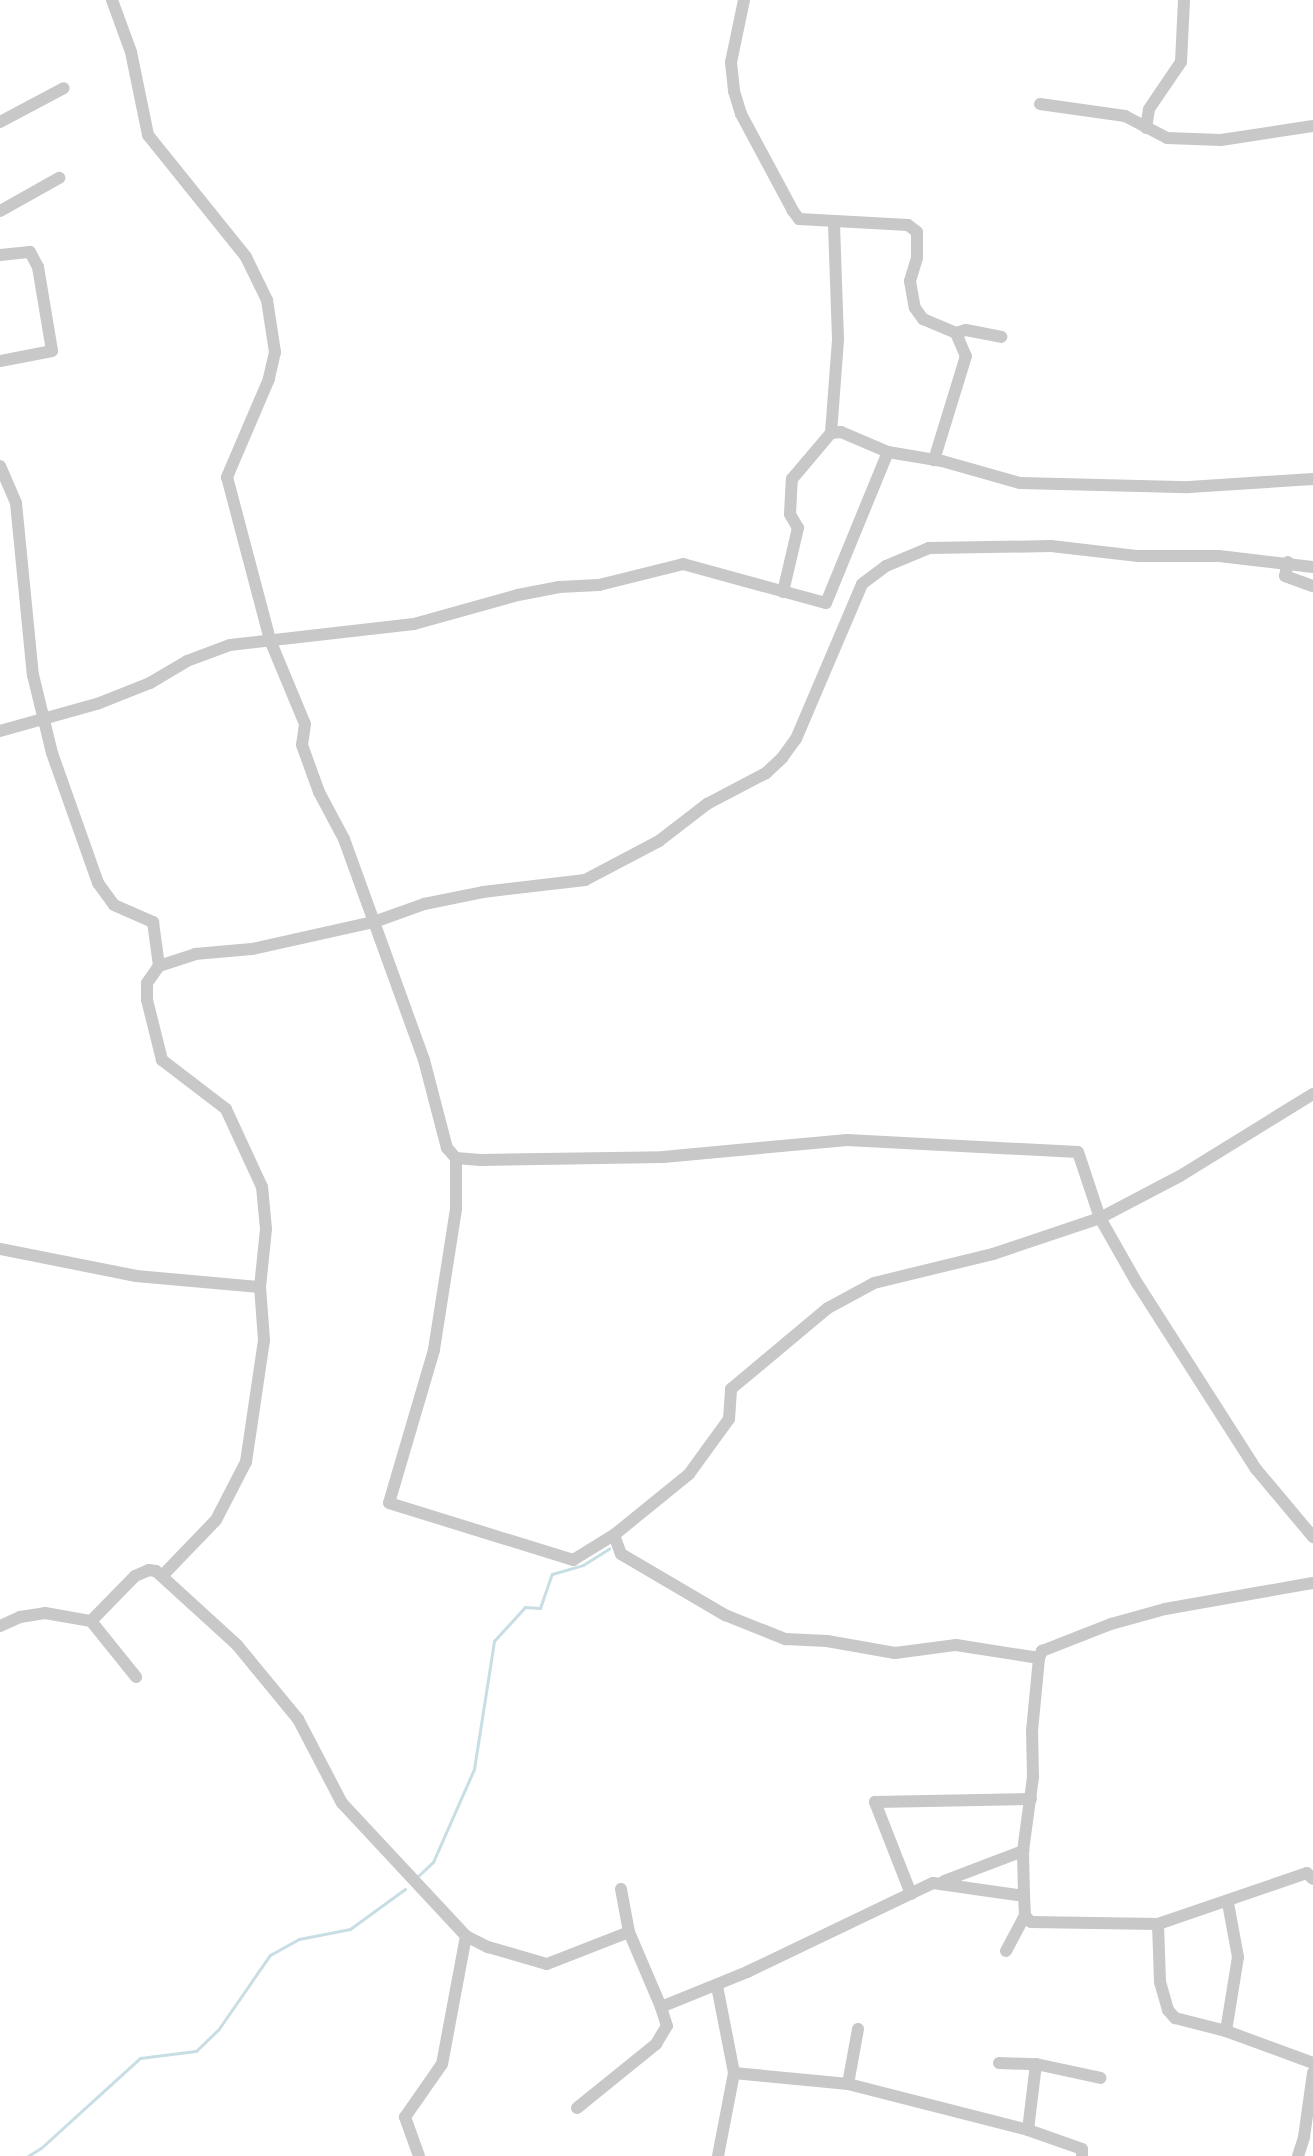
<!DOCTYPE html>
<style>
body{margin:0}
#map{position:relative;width:1313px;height:2156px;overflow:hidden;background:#fff;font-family:"Open Sans",sans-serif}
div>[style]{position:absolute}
.stream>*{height:3px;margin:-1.5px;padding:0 1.5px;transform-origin:1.5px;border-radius:1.5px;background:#c8dee5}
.minor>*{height:12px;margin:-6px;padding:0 6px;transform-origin:6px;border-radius:6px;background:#c8c8c8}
span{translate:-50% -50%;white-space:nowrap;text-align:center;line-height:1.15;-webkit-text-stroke:8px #fff;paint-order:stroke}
</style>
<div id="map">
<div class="stream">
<i style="left:418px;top:1876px;width:21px;rotate:-43deg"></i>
<i style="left:433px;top:1862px;width:102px;rotate:-66.2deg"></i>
<i style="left:474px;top:1769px;width:130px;rotate:-81.1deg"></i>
<i style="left:494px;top:1641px;width:46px;rotate:-47.6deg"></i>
<i style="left:525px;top:1607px;width:15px;rotate:4deg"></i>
<i style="left:540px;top:1608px;width:36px;rotate:-71deg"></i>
<i style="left:552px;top:1574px;width:32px;rotate:-16deg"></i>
<i style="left:583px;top:1565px;width:31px;rotate:-32deg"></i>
<i style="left:28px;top:2156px;width:15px;rotate:-32deg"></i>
<i style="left:41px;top:2148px;width:134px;rotate:-42.3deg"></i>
<i style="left:140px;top:2058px;width:56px;rotate:-7.1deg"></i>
<i style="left:196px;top:2051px;width:30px;rotate:-44deg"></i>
<i style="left:218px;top:2030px;width:91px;rotate:-55.3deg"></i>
<i style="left:270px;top:1955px;width:33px;rotate:-29deg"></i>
<i style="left:299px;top:1939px;width:52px;rotate:-11.1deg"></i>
<i style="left:350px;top:1929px;width:68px;rotate:-36deg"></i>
</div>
<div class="minor">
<i style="left:112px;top:0;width:55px;rotate:69.9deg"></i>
<i style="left:131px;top:52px;width:85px;rotate:78.4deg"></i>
<i style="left:148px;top:135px;width:156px;rotate:51.2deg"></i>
<i style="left:246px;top:257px;width:48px;rotate:64deg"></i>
<i style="left:267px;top:300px;width:53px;rotate:81.3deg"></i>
<i style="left:275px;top:352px;width:28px;rotate:103deg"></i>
<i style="left:269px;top:379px;width:107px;rotate:113.2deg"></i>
<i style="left:227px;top:477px;width:169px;rotate:75.2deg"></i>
<i style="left:270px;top:640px;width:91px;rotate:67.4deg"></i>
<i style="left:305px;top:724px;width:21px;rotate:98deg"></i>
<i style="left:302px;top:745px;width:50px;rotate:70.1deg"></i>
<i style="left:319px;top:792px;width:53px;rotate:62deg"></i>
<i style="left:344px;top:839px;width:235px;rotate:70.1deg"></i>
<i style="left:424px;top:1060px;width:91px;rotate:75.4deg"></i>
<i style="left:447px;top:1148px;width:13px;rotate:48deg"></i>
<i style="left:456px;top:1158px;width:24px;rotate:5deg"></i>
<i style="left:480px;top:1160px;width:183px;rotate:-0.9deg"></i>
<i style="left:663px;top:1157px;width:185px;rotate:-5.3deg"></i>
<i style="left:847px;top:1140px;width:231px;rotate:3deg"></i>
<i style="left:1078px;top:1152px;width:70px;rotate:71.6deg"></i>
<i style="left:1100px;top:1218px;width:75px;rotate:60.4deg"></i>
<i style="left:1137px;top:1283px;width:221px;rotate:57.4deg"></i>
<i style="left:1256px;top:1469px;width:89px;rotate:50deg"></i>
<i style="left:744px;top:0;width:63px;rotate:101.8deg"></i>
<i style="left:731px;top:62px;width:29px;rotate:84deg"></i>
<i style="left:734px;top:91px;width:24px;rotate:73deg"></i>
<i style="left:741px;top:114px;width:110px;rotate:61.8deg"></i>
<i style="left:793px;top:211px;width:10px;rotate:53deg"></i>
<i style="left:799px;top:219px;width:109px;rotate:3.2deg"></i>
<i style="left:908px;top:225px;width:11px;rotate:38deg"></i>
<i style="left:917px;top:232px;width:26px;rotate:90deg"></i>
<i style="left:917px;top:258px;width:24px;rotate:107deg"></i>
<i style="left:910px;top:281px;width:27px;rotate:80deg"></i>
<i style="left:915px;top:308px;width:14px;rotate:54deg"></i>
<i style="left:923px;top:319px;width:36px;rotate:23deg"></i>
<i style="left:956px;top:333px;width:25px;rotate:67deg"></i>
<i style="left:966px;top:356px;width:109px;rotate:107.1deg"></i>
<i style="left:1040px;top:104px;width:86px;rotate:8deg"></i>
<i style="left:1125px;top:116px;width:47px;rotate:27.6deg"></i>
<i style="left:1167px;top:138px;width:54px;rotate:2.1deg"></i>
<i style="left:1221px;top:140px;width:93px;rotate:-8.7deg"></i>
<i style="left:0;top:122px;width:72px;rotate:-28deg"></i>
<i style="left:1146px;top:128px;width:19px;rotate:-81deg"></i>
<i style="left:1149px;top:109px;width:57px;rotate:-55.8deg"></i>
<i style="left:1181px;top:62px;width:62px;rotate:-87.2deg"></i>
<i style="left:0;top:211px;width:68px;rotate:-29.2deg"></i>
<i style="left:0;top:255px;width:30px;rotate:-6deg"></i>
<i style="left:30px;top:252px;width:17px;rotate:62deg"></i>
<i style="left:38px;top:267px;width:85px;rotate:80.5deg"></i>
<i style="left:52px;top:351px;width:53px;rotate:169.1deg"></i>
<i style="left:956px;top:333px;width:10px;rotate:-17deg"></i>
<i style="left:966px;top:330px;width:36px;rotate:11deg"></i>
<i style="left:831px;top:433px;width:94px;rotate:-85.7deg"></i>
<i style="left:838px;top:339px;width:117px;rotate:-92deg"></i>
<i style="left:0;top:466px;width:40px;rotate:66.6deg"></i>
<i style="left:16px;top:503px;width:173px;rotate:84.4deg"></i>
<i style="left:33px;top:675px;width:80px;rotate:76.3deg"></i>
<i style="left:52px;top:753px;width:138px;rotate:70.5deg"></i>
<i style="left:98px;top:883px;width:27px;rotate:54deg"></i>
<i style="left:114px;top:905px;width:43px;rotate:23.6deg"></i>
<i style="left:153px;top:922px;width:44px;rotate:82.2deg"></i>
<i style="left:1288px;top:562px;width:14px;rotate:102deg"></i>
<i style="left:1285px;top:576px;width:30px;rotate:20deg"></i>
<i style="left:783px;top:592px;width:66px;rotate:-76.8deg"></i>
<i style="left:798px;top:528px;width:16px;rotate:-120deg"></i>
<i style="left:790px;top:514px;width:35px;rotate:-87deg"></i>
<i style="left:792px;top:479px;width:60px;rotate:-49.7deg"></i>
<i style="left:831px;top:433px;width:10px;rotate:-6deg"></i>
<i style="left:841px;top:432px;width:51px;rotate:23.1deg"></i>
<i style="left:0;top:731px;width:101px;rotate:-15.6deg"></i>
<i style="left:97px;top:704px;width:57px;rotate:-21.6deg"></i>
<i style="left:150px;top:683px;width:43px;rotate:-30.7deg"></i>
<i style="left:187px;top:661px;width:46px;rotate:-20.4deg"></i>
<i style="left:230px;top:645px;width:185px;rotate:-6.5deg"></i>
<i style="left:414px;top:624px;width:108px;rotate:-15.6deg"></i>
<i style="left:518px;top:595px;width:42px;rotate:-11deg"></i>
<i style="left:559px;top:587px;width:40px;rotate:-2.9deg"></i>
<i style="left:599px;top:585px;width:87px;rotate:-14deg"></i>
<i style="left:683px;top:564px;width:148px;rotate:15.3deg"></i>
<i style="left:826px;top:603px;width:163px;rotate:-67.7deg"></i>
<i style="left:888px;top:452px;width:55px;rotate:9.5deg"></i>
<i style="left:942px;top:461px;width:81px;rotate:15.8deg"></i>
<i style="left:1020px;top:483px;width:169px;rotate:1.4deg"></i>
<i style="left:1189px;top:487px;width:124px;rotate:-3.7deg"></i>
<i style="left:456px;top:1158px;width:51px;rotate:90deg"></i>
<i style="left:456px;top:1209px;width:143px;rotate:98.9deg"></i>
<i style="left:434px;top:1350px;width:159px;rotate:106.4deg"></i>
<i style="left:389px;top:1503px;width:193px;rotate:17.2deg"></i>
<i style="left:573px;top:1560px;width:48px;rotate:-31.4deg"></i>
<i style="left:614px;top:1535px;width:20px;rotate:70deg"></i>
<i style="left:621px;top:1554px;width:121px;rotate:30.4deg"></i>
<i style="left:725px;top:1615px;width:65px;rotate:21.8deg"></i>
<i style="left:785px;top:1639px;width:42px;rotate:2.7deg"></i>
<i style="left:827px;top:1641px;width:69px;rotate:10deg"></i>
<i style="left:895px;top:1653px;width:62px;rotate:-7.5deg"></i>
<i style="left:956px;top:1645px;width:84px;rotate:8.9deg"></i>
<i style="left:1039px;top:1658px;width:8px;rotate:-67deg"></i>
<i style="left:1042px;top:1651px;width:74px;rotate:-21.4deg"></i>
<i style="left:1111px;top:1624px;width:56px;rotate:-15.5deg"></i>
<i style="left:1165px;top:1609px;width:150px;rotate:-10deg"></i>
<i style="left:0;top:1249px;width:139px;rotate:11.2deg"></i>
<i style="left:136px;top:1276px;width:124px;rotate:5.1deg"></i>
<i style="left:614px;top:1535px;width:97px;rotate:-39.1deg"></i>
<i style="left:689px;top:1474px;width:68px;rotate:-54deg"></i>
<i style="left:729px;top:1419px;width:30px;rotate:-86deg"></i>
<i style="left:731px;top:1389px;width:126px;rotate:-39.9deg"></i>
<i style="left:828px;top:1308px;width:52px;rotate:-28.5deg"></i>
<i style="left:874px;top:1283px;width:122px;rotate:-13.7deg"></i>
<i style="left:993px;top:1254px;width:113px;rotate:-18.6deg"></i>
<i style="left:1100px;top:1218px;width:90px;rotate:-27.7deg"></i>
<i style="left:1180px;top:1176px;width:156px;rotate:-31.7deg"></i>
<i style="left:163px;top:1575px;width:76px;rotate:-46.1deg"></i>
<i style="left:216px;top:1520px;width:65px;rotate:-62.7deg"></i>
<i style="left:246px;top:1462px;width:123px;rotate:-81.6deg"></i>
<i style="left:264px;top:1340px;width:53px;rotate:-94.3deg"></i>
<i style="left:260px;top:1287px;width:58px;rotate:-84.1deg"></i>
<i style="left:266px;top:1229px;width:42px;rotate:-95.4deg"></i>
<i style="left:262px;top:1187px;width:86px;rotate:-114.8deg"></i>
<i style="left:226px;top:1109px;width:81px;rotate:-142.6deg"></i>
<i style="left:162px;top:1060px;width:62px;rotate:-104deg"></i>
<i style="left:147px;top:1000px;width:17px;rotate:-90deg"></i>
<i style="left:147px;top:983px;width:21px;rotate:-55deg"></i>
<i style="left:159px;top:966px;width:38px;rotate:-18deg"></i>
<i style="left:195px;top:954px;width:57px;rotate:-5deg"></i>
<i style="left:252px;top:949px;width:125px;rotate:-12.5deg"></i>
<i style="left:374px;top:922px;width:53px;rotate:-19.8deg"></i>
<i style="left:424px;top:904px;width:60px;rotate:-11.5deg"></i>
<i style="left:483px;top:892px;width:103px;rotate:-6.7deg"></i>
<i style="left:585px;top:880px;width:84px;rotate:-27.8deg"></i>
<i style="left:659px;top:841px;width:61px;rotate:-37.6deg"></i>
<i style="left:707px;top:804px;width:67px;rotate:-27.7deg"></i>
<i style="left:766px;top:773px;width:22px;rotate:-43deg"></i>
<i style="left:782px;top:758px;width:24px;rotate:-54deg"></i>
<i style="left:796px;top:739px;width:168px;rotate:-66.9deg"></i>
<i style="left:862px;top:584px;width:30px;rotate:-37deg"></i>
<i style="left:886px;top:566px;width:47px;rotate:-22.7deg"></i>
<i style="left:929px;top:548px;width:122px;rotate:-0.9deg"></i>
<i style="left:1051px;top:546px;width:88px;rotate:6.6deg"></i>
<i style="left:1138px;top:556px;width:81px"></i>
<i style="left:1219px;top:556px;width:95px;rotate:6.7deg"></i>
<i style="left:91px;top:1621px;width:72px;rotate:51.2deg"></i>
<i style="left:0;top:1626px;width:22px;rotate:-24deg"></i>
<i style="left:20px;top:1617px;width:25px;rotate:-9deg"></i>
<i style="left:45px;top:1613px;width:47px;rotate:9.9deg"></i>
<i style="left:91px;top:1621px;width:63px;rotate:-45.6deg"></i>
<i style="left:135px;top:1576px;width:15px;rotate:-23deg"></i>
<i style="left:149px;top:1570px;width:7px;rotate:8deg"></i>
<i style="left:156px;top:1571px;width:110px;rotate:42.4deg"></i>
<i style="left:237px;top:1645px;width:96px;rotate:50.5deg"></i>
<i style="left:298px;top:1719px;width:95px;rotate:62.4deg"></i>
<i style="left:342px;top:1803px;width:182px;rotate:47deg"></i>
<i style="left:466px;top:1936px;width:130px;rotate:100.6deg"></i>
<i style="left:442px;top:2064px;width:65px;rotate:124.9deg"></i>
<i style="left:405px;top:2117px;width:41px;rotate:70.3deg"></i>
<i style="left:944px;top:1881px;width:85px;rotate:-20.8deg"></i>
<i style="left:621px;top:1889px;width:44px;rotate:79.5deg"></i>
<i style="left:911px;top:1894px;width:99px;rotate:-111.4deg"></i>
<i style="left:875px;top:1802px;width:156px;rotate:-1.1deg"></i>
<i style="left:1024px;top:1896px;width:45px;rotate:-91.3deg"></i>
<i style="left:1023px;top:1851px;width:75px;rotate:-82.3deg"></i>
<i style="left:1033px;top:1777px;width:46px;rotate:-91.2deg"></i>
<i style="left:1032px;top:1731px;width:73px;rotate:-84.5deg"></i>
<i style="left:1158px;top:1924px;width:58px;rotate:88deg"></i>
<i style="left:1160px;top:1982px;width:29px;rotate:74deg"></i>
<i style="left:1168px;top:2010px;width:11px;rotate:49deg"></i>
<i style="left:1175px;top:2018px;width:53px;rotate:14.3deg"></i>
<i style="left:1226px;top:2031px;width:93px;rotate:20.2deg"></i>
<i style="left:466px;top:1936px;width:25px;rotate:27deg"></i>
<i style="left:488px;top:1947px;width:61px;rotate:16.1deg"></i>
<i style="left:547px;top:1964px;width:88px;rotate:-21.3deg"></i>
<i style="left:629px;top:1932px;width:82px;rotate:66.9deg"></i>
<i style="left:661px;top:2007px;width:93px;rotate:-22.1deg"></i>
<i style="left:747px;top:1972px;width:206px;rotate:-25.6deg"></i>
<i style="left:933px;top:1883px;width:92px;rotate:8.1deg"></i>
<i style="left:1024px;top:1896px;width:20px;rotate:87deg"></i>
<i style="left:1025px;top:1916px;width:8px;rotate:45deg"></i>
<i style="left:1031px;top:1922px;width:127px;rotate:0.9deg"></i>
<i style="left:1158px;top:1924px;width:157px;rotate:-18.9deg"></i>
<i style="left:1307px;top:1873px;width:8px;rotate:45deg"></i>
<i style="left:1006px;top:1951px;width:40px;rotate:-62deg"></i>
<i style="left:717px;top:1986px;width:89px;rotate:78.9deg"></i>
<i style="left:734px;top:2073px;width:115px;rotate:5.5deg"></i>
<i style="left:858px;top:2029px;width:56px;rotate:100.3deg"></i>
<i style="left:848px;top:2084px;width:186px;rotate:14.3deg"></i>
<i style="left:1226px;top:2031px;width:75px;rotate:-80.8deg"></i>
<i style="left:1238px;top:1957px;width:55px;rotate:-100.5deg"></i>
<i style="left:999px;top:2063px;width:37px;rotate:2deg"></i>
<i style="left:1036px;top:2064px;width:66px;rotate:96.9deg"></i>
<i style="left:1028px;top:2130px;width:57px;rotate:19.4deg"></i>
<i style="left:1082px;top:2149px;width:7px;rotate:90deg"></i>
<i style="left:1036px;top:2064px;width:66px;rotate:12.2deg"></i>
<i style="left:577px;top:2108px;width:102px;rotate:-39deg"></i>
<i style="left:656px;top:2044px;width:21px;rotate:-59deg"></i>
<i style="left:667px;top:2026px;width:20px;rotate:-108deg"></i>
<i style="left:718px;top:2156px;width:85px;rotate:-79.1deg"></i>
<i style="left:1298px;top:2156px;width:20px;rotate:-72deg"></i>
<i style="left:1304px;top:2137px;width:65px;rotate:-82deg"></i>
</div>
</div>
